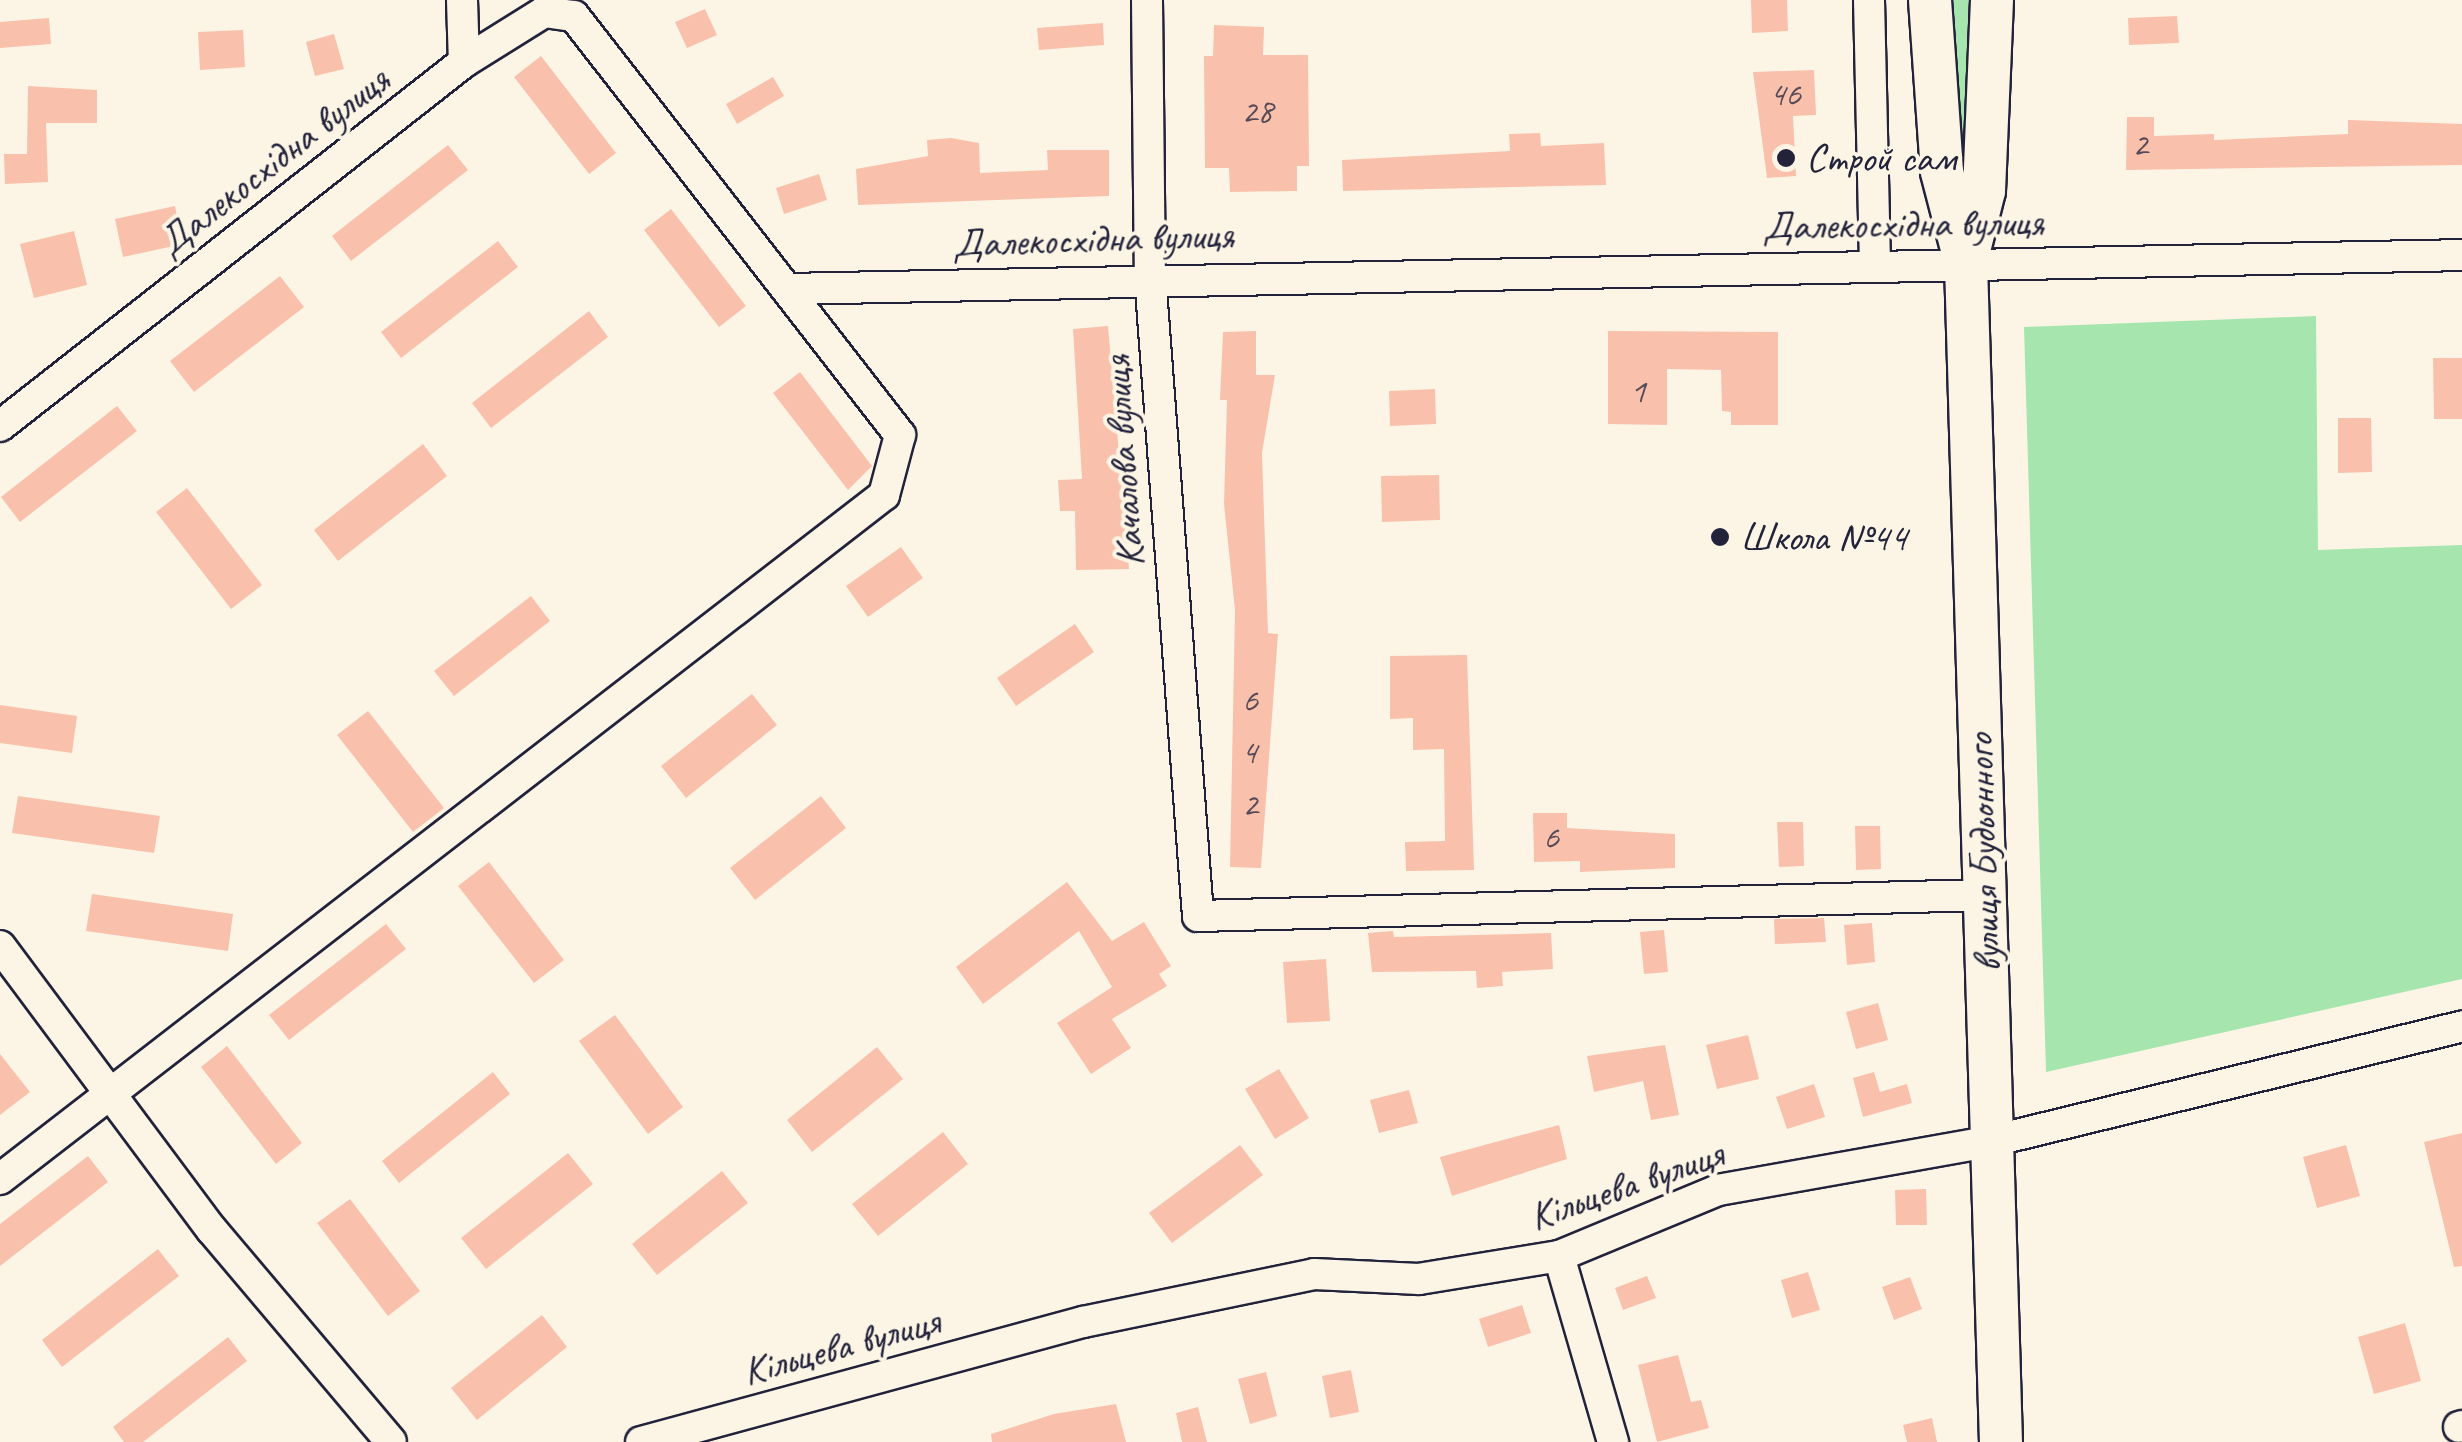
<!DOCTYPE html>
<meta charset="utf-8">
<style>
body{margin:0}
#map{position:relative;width:2462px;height:1442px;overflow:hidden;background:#fcf5e5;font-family:Caveat,sans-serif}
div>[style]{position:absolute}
.green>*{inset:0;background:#a6e5ad}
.building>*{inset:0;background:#f9c1ac}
.roads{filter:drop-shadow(2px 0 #22223b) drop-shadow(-2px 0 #22223b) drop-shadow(0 2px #22223b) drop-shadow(0 -2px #22223b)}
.minor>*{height:30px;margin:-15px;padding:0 15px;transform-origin:15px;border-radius:15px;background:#fcf5e5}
.secondary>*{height:42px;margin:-21px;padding:0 21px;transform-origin:21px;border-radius:21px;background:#fcf5e5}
.dots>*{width:28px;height:28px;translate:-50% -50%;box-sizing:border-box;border:5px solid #fcf5e5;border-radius:50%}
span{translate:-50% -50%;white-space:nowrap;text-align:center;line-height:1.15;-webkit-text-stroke:8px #fcf5e5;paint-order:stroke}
.number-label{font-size:35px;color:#584a57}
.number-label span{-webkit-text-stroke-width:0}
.poi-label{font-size:40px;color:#22223b}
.left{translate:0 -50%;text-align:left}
.street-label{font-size:40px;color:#22223b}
</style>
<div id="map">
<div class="green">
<i style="clip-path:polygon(1951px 0,1974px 0,1963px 193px)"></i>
<i style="clip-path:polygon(2316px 316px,2318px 550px,2462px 545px,2462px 979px,2046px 1072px,2024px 327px)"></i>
</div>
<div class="building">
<i style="clip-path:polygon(1751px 0,1787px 0,1788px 31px,1752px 33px)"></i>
<i style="clip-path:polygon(705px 9px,717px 35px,687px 48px,675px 22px)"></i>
<i style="clip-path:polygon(2177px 16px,2179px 43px,2129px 45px,2128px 18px)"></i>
<i style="clip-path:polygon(49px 18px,51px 44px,0 48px,0 22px)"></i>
<i style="clip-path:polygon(1103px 23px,1104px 45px,1039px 50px,1037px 28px)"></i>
<i style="clip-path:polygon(1214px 25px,1264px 27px,1263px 55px,1308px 55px,1309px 166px,1297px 166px,1297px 191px,1230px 192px,1229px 168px,1205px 168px,1204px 56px,1213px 56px)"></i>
<i style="clip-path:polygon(243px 30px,245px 67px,200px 70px,198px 32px)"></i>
<i style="clip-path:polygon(334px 34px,344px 69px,315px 76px,306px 42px)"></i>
<i style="clip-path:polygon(541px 56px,616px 153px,589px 174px,514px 77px)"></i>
<i style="clip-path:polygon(1814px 70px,1816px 115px,1793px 116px,1796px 176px,1767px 178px,1753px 72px)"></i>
<i style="clip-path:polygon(773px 77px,784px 96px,737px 124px,726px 104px)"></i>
<i style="clip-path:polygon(28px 86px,97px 90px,97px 123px,46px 123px,48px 182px,5px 184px,4px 154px,27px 154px)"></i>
<i style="clip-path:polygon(2127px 117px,2154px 117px,2154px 136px,2214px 134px,2214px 140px,2348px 134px,2348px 120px,2462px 124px,2462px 165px,2126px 170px)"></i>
<i style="clip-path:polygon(1540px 133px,1541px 146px,1604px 143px,1606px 185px,1343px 191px,1342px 160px,1510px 151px,1509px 134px)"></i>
<i style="clip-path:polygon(951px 138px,979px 143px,980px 173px,1048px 170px,1047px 150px,1109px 150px,1109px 196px,858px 205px,856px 169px,928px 156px,927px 140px)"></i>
<i style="clip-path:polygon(448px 145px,468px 170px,351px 261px,332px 236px)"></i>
<i style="clip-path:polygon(819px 174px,827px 200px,784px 214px,776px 188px)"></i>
<i style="clip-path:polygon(175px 206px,183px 244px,123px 257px,115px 219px)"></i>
<i style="clip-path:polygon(671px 209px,746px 306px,719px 327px,644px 230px)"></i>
<i style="clip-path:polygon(74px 231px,87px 285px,34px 298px,20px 244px)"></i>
<i style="clip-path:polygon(498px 241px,518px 267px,401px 358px,381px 332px)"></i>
<i style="clip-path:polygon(280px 276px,304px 307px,194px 392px,170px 361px)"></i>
<i style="clip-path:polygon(589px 311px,608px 337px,491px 428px,472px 403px)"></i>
<i style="clip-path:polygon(1108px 326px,1129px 569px,1076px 570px,1075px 511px,1060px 511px,1058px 480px,1082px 479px,1073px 329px)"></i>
<i style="clip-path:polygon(1256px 331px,1256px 375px,1275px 375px,1262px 453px,1268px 633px,1278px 634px,1261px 868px,1230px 867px,1235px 610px,1224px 504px,1227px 400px,1220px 400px,1223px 332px)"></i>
<i style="clip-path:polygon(1608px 331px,1778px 332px,1778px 425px,1731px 425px,1731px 412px,1722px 411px,1721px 370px,1667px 369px,1667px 425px,1608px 424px)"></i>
<i style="clip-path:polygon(2433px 358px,2462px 358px,2462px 419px,2434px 419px)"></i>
<i style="clip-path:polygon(800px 372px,872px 466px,848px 490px,773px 393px)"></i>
<i style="clip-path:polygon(1435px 389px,1436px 424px,1390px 426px,1389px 391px)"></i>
<i style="clip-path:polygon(117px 406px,137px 431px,20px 522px,1px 497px)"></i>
<i style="clip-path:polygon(2338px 418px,2371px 418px,2372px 472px,2338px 473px)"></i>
<i style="clip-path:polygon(423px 444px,447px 476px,338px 561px,314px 530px)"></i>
<i style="clip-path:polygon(1439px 475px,1440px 520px,1382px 522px,1381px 476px)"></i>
<i style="clip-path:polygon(187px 488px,262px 585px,231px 609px,156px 512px)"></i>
<i style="clip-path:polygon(901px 547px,923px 578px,868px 617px,846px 586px)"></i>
<i style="clip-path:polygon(531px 596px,550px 621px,454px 696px,434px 671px)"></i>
<i style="clip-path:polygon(1075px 624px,1094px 652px,1016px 706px,997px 678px)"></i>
<i style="clip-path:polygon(1467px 655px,1474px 870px,1406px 871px,1405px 842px,1445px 841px,1444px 749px,1413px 750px,1413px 718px,1390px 719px,1390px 656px)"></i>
<i style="clip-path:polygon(752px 694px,777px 725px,686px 798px,661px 766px)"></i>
<i style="clip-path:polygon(0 705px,77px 716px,72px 753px,0 743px)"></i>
<i style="clip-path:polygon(368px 711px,444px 808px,413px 832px,337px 735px)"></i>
<i style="clip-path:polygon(18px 796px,160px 816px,154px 853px,12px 833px)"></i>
<i style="clip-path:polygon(821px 796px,846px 828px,755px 900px,730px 868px)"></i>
<i style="clip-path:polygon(1533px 813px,1567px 813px,1567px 828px,1675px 834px,1675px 868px,1580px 872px,1580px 861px,1534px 862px)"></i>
<i style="clip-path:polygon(1777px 822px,1803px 822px,1804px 866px,1779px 867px)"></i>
<i style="clip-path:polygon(1855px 826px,1880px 826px,1881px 869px,1856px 870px)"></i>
<i style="clip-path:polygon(489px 862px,564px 960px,534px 983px,458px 886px)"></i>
<i style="clip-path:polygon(1067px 882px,1112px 941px,1144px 922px,1171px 966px,1159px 974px,1167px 986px,1112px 1019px,1131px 1048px,1091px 1074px,1057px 1023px,1112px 987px,1079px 931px,983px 1004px,956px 967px)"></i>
<i style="clip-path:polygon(92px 894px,233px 914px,228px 951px,86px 931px)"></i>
<i style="clip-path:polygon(1824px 918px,1826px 942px,1775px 944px,1774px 919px)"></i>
<i style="clip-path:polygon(1872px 923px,1875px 962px,1847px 965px,1844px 925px)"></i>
<i style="clip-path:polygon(386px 924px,406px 949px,289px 1040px,269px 1015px)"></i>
<i style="clip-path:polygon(1664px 930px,1668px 972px,1644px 974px,1640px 932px)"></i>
<i style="clip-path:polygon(1393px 931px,1394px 937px,1551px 933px,1553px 969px,1502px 972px,1503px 986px,1477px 988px,1476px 971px,1372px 972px,1368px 933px)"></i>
<i style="clip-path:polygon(1326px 959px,1330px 1021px,1287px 1023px,1283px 962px)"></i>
<i style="clip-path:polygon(1878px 1003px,1888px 1040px,1856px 1049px,1846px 1012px)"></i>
<i style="clip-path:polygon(615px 1015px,683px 1107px,648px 1134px,579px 1041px)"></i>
<i style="clip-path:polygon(1748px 1035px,1759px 1079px,1717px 1089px,1706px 1045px)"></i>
<i style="clip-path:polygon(1665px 1045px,1679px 1115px,1651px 1120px,1643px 1081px,1594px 1092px,1587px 1056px)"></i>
<i style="clip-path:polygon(227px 1046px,302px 1143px,276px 1164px,201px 1067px)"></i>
<i style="clip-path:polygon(877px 1047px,903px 1079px,812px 1152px,787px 1120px)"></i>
<i style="clip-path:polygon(0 1054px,30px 1092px,0 1115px)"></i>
<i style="clip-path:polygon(1279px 1069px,1309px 1118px,1275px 1139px,1245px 1089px)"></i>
<i style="clip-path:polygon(493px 1072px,510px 1094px,399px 1183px,382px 1161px)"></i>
<i style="clip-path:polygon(1874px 1072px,1880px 1092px,1907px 1084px,1912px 1103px,1863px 1117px,1853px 1078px)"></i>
<i style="clip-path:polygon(1814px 1084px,1825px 1117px,1787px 1129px,1776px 1097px)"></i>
<i style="clip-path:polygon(1409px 1090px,1418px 1123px,1379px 1133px,1370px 1100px)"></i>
<i style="clip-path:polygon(1559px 1125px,1567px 1159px,1452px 1196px,1440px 1157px)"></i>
<i style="clip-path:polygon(943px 1132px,968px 1164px,878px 1236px,852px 1204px)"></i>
<i style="clip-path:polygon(2462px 1133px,2462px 1266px,2454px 1267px,2424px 1142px)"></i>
<i style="clip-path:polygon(1240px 1145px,1263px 1175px,1172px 1243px,1149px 1213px)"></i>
<i style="clip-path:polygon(2346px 1145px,2360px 1196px,2317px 1208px,2303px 1157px)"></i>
<i style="clip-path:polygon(568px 1153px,593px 1184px,486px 1269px,461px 1238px)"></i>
<i style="clip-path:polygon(88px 1156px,108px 1182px,0 1266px,0 1224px)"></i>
<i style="clip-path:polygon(722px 1171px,748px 1203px,657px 1275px,632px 1244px)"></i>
<i style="clip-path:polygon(1926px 1189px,1927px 1225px,1896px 1225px,1895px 1190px)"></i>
<i style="clip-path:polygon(350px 1199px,420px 1291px,388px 1316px,317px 1223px)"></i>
<i style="clip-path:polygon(158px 1249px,179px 1276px,62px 1367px,42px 1340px)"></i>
<i style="clip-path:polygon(1808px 1272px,1820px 1310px,1792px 1318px,1781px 1280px)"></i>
<i style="clip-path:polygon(1647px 1276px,1656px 1298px,1623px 1310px,1615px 1288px)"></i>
<i style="clip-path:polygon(1910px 1277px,1922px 1309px,1894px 1320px,1882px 1287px)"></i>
<i style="clip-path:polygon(1522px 1305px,1531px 1333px,1488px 1347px,1479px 1319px)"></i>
<i style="clip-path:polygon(542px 1315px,567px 1347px,477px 1420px,451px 1388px)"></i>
<i style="clip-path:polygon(2405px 1323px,2421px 1381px,2374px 1394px,2358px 1337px)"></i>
<i style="clip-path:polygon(228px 1337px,247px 1361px,143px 1442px,124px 1442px,113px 1427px)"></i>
<i style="clip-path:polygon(1678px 1355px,1691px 1402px,1701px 1400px,1709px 1428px,1657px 1442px,1638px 1365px)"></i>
<i style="clip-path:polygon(1351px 1370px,1359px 1412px,1330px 1418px,1322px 1376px)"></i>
<i style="clip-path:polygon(1266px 1372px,1277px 1416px,1250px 1424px,1238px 1379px)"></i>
<i style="clip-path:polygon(1116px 1404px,1126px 1442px,992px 1442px,991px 1434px,1054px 1414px)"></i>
<i style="clip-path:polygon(1198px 1407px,1207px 1442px,1182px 1442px,1176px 1413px)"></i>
<i style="clip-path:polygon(1932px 1418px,1937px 1442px,1907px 1442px,1903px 1425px)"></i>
</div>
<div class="roads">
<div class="minor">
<i style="left:462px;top:0;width:62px;rotate:88.2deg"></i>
<i style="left:1147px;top:0;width:276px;rotate:89.4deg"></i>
<i style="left:1150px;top:276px;width:642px;rotate:85.71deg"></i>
<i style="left:1198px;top:916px;width:787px;rotate:-1.53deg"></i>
<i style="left:1869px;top:0;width:265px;rotate:88.7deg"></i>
<i style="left:787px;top:289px;width:1675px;rotate:-1.16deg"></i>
<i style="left:0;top:426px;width:590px;rotate:-38.11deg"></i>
<i style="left:464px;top:62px;width:94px;rotate:-32deg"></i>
<i style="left:544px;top:12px;width:30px;rotate:8deg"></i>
<i style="left:574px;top:16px;width:531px;rotate:52.12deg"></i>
<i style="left:900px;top:435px;width:62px;rotate:104.9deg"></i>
<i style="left:884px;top:495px;width:1118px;rotate:142.27deg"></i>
<i style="left:0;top:946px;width:354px;rotate:53.3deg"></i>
<i style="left:212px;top:1230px;width:277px;rotate:49.8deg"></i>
<i style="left:1559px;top:1256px;width:194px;rotate:73.8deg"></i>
<i style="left:2459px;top:1427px;width:3px;rotate:-18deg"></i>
<i style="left:641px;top:1442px;width:458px;rotate:-15.2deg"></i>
<i style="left:1083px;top:1322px;width:236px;rotate:-11.7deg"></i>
<i style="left:1314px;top:1274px;width:105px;rotate:2.7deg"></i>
<i style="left:1419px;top:1279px;width:142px;rotate:-9.3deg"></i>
<i style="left:1559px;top:1256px;width:172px;rotate:-22.5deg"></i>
<i style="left:1718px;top:1190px;width:278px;rotate:-10.1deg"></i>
<i style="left:1992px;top:1141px;width:484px;rotate:-13.7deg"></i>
</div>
<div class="secondary">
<i style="left:1930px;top:0;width:172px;rotate:86deg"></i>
<i style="left:1942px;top:172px;width:95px;rotate:75.4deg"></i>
<i style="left:1966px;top:264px;width:1179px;rotate:88.3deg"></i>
<i style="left:1967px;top:258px;width:69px;rotate:-75.8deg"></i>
<i style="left:1984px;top:191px;width:191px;rotate:-87.6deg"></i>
</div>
</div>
<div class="dots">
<i style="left:1786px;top:158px;background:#22223b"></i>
<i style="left:1720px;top:537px;background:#22223b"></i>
</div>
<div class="number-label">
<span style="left:1785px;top:94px">46</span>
<span style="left:1257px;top:111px">28</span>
<span style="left:2140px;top:144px">2</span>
<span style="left:1638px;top:391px">1</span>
<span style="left:1250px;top:700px">6</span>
<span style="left:1249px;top:752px">4</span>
<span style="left:1250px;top:804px">2</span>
<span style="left:1551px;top:837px">6</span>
</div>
<div class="poi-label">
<span class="left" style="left:1806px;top:158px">Строй сам</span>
<span class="left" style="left:1740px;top:537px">Школа №44</span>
</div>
<div class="street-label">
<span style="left:273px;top:161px;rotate:-38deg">Далекосхідна вулиця</span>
<span style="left:1903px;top:224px;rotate:-1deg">Далекосхідна вулиця</span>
<span style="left:1093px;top:239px;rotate:-2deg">Далекосхідна вулиця</span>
<span style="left:1123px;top:461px;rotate:-94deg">Качалова вулиця</span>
<span style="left:1983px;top:853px;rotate:-92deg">вулиця Будьонного</span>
<span style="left:1626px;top:1185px;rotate:-19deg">Кільцева вулиця</span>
<span style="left:841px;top:1346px;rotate:-15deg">Кільцева вулиця</span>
</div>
</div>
